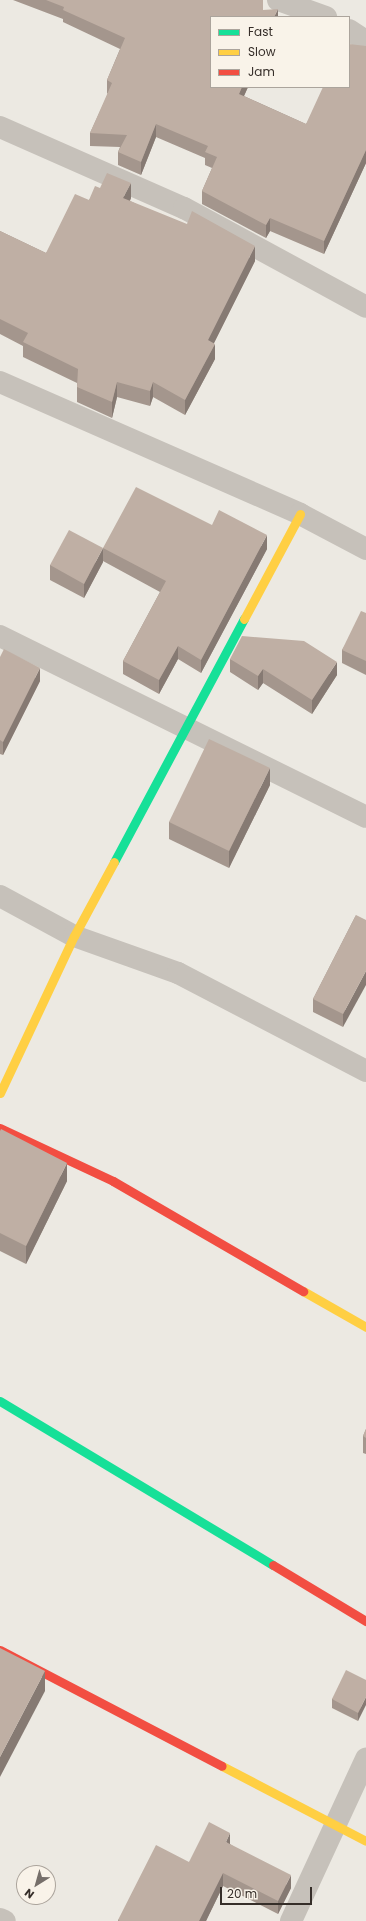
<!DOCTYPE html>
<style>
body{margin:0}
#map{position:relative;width:366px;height:1921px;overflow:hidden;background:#ece9e2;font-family:Poppins,sans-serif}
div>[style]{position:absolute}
.street>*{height:22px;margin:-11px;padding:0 11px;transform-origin:11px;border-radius:11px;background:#c6c1ba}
.fast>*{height:9px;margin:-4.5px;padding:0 4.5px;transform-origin:4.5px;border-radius:4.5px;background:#16e098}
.slow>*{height:9px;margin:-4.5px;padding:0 4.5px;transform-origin:4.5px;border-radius:4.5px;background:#ffcf43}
.jam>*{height:9px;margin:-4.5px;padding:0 4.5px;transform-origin:4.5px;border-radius:4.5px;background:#f24e42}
.wall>*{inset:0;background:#a4968d}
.shaded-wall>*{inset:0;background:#867a73}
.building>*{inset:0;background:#bfafa4}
span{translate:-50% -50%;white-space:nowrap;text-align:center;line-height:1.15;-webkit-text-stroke:3px #f9f3e9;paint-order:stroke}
.legend{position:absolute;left:210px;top:16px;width:140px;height:72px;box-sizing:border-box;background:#f9f3e9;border:1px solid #aba49c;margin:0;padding:5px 7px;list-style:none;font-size:12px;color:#362e29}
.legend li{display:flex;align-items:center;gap:8px;height:20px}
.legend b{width:20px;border:1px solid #aba49c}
.north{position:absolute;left:16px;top:1865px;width:40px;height:40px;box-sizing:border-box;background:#f9f3e9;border:1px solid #aba49c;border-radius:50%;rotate:217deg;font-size:11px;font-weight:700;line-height:16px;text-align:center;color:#362e29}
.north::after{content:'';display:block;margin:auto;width:14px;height:18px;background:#766f6a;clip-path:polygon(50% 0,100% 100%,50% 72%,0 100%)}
.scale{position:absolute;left:220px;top:1887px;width:92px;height:18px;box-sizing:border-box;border:2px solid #362e29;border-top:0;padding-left:5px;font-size:12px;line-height:14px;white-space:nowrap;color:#362e29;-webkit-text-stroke:3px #f9f3e9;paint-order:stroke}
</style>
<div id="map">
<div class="street">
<i style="left:278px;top:0;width:51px;rotate:19.5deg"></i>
<i style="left:349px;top:30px;width:20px;rotate:33deg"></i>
<i style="left:0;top:127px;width:201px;rotate:23.8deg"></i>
<i style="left:184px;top:208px;width:207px;rotate:28.5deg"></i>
<i style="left:0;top:382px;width:328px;rotate:23.7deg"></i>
<i style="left:300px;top:514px;width:75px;rotate:27.9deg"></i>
<i style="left:0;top:636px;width:408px;rotate:26.3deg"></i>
<i style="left:0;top:896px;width:84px;rotate:28.4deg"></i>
<i style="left:74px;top:936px;width:110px;rotate:19.6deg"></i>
<i style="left:178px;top:973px;width:212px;rotate:27.5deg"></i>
<i style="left:0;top:1919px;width:5px;rotate:22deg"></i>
<i style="left:291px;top:1921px;width:179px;rotate:-65.2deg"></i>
</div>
<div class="fast">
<i style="left:114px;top:862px;width:276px;rotate:-61.9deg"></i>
<i style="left:0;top:1401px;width:318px;rotate:31deg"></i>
</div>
<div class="slow">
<i style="left:244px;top:619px;width:119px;rotate:-61.9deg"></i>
<i style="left:0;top:1093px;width:174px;rotate:-64.8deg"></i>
<i style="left:74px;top:936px;width:84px;rotate:-61.6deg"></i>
<i style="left:303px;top:1291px;width:73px;rotate:29.7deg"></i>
<i style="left:222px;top:1766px;width:162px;rotate:27.5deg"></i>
</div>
<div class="jam">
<i style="left:0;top:1128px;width:125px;rotate:25.1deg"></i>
<i style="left:113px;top:1181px;width:220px;rotate:30.1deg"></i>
<i style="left:273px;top:1565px;width:109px;rotate:31.1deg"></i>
<i style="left:0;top:1650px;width:250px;rotate:27.6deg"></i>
</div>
<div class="wall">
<i style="clip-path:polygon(13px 0,263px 0,263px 10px,278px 17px,211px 87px,248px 87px,244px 96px,306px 124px,366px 46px,366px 163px,324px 254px,270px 231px,266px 238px,202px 204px,202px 191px,212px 168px,205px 165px,205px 158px,156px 137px,141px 175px,118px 165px,118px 152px,120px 147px,90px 146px,90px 133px,108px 94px,107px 93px,107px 80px,120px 49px,63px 22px,63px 19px)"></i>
<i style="clip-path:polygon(100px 188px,131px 198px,130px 201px,255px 261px,214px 343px,215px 359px,185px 415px,153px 397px,150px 406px,117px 397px,112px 418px,77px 402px,77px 383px,23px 357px,23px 346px,0 334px,0 231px,46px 253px,89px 200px)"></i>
<i style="clip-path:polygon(212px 525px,267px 549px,201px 673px,178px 659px,159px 694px,123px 674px,123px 661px,160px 592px,103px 561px,103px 548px)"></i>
<i style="clip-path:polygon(103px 562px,84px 598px,50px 580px,50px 565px)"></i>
<i style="clip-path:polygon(366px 613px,366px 675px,342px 663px,342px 650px)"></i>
<i style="clip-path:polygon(0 657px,40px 681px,3px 755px,0 754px)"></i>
<i style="clip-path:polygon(230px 659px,337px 675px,312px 714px,263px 683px,258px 690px,230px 672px)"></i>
<i style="clip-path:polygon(270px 785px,229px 868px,169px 839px,169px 822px)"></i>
<i style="clip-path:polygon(356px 915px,343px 1027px,313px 1012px,313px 999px)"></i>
<i style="clip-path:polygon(0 1131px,67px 1181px,26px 1264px,0 1251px)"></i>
<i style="clip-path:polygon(366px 1429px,366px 1454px,363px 1453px,363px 1436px)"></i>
<i style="clip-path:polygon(366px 1680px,358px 1721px,332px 1708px,332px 1699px)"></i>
<i style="clip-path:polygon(230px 1844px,291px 1888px,278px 1914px,223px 1886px,206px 1921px,118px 1921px,118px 1920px,189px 1862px)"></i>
</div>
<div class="shaded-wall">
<i style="clip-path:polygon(278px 9px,278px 17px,274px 17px)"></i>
<i style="clip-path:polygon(242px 87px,248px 87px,239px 107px,239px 94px)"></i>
<i style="clip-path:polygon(156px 124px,156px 137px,141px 175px,141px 162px)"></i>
<i style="clip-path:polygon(366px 150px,366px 163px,324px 254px,324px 241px)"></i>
<i style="clip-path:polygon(131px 183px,131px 198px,123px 214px,123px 198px)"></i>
<i style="clip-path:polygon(270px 218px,270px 231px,266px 238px,266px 225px)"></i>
<i style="clip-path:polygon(255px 246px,255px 261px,208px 355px,208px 340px)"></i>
<i style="clip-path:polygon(215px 344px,215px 359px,185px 415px,185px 400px)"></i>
<i style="clip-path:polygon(117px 382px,117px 397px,112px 418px,112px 402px)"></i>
<i style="clip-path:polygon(153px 382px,153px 397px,150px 406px,150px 391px)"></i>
<i style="clip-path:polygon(267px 535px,267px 549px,201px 673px,201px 660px)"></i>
<i style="clip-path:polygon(103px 548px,103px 562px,84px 598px,84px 584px)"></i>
<i style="clip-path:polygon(178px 646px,178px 659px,159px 694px,159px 680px)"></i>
<i style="clip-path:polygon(337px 662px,337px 675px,312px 714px,312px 700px)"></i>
<i style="clip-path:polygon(40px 668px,40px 681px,3px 755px,3px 742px)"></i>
<i style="clip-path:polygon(263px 669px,263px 683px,258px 690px,258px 676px)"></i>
<i style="clip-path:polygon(270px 768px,270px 785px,229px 868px,229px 851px)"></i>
<i style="clip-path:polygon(366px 971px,366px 985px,343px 1027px,343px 1014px)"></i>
<i style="clip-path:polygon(67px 1163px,67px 1181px,26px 1264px,26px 1246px)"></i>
<i style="clip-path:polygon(45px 1671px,45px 1691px,0 1777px,0 1757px)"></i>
<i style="clip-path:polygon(366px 1697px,366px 1705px,358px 1721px,358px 1713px)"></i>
<i style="clip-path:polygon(230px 1833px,230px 1846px,226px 1842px)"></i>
<i style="clip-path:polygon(223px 1873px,223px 1886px,206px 1921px,199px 1921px)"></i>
<i style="clip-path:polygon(291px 1875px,291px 1888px,278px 1914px,278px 1901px)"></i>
</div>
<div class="building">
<i style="clip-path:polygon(46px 0,263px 0,263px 10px,278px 9px,274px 17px,211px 17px,211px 87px,242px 87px,239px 94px,306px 124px,323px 87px,349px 87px,349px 44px,366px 46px,366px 150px,324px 241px,270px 218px,266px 225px,202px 191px,217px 157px,205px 152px,208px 146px,156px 124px,141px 162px,118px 152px,127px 135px,90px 133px,112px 83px,107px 80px,125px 38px,63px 10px,64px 7px)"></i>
<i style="clip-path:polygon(107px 173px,131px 183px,123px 198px,187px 224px,192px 211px,255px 246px,208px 340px,215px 344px,185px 400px,153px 382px,150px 391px,117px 382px,112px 402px,77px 387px,78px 369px,23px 342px,28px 333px,0 319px,0 231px,46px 253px,75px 194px,89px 200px,95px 186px,100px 188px)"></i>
<i style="clip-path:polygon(136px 487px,212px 525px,219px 510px,267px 535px,201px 660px,178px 646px,159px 680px,123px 661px,166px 581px,103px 548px)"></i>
<i style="clip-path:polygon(69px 530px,103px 548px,84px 584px,50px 565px)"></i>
<i style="clip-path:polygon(361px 611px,366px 613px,366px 661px,342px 650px)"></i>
<i style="clip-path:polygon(242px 636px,304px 641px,337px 662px,312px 700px,263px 669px,258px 676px,230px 659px)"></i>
<i style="clip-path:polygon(4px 649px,40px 668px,3px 742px,0 740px,0 657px)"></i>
<i style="clip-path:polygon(209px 739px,270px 768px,229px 851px,169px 822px)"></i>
<i style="clip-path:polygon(356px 915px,366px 920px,366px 971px,343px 1014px,313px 999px)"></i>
<i style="clip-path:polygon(1px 1129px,67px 1163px,26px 1246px,0 1233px,0 1131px)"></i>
<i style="clip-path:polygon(366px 1429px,366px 1438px,363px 1436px)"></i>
<i style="clip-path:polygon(0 1648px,45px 1671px,0 1757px)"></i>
<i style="clip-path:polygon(346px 1670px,366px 1680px,366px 1697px,358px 1713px,332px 1699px)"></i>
<i style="clip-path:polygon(209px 1822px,230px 1833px,226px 1842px,291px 1875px,278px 1901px,223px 1873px,199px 1921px,120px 1921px,118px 1920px,156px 1845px,189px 1862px)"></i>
</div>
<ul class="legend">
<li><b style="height:5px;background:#16e098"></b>Fast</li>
<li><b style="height:5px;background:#ffcf43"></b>Slow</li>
<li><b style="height:5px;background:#f24e42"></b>Jam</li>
</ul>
<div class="north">N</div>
<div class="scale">20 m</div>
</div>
